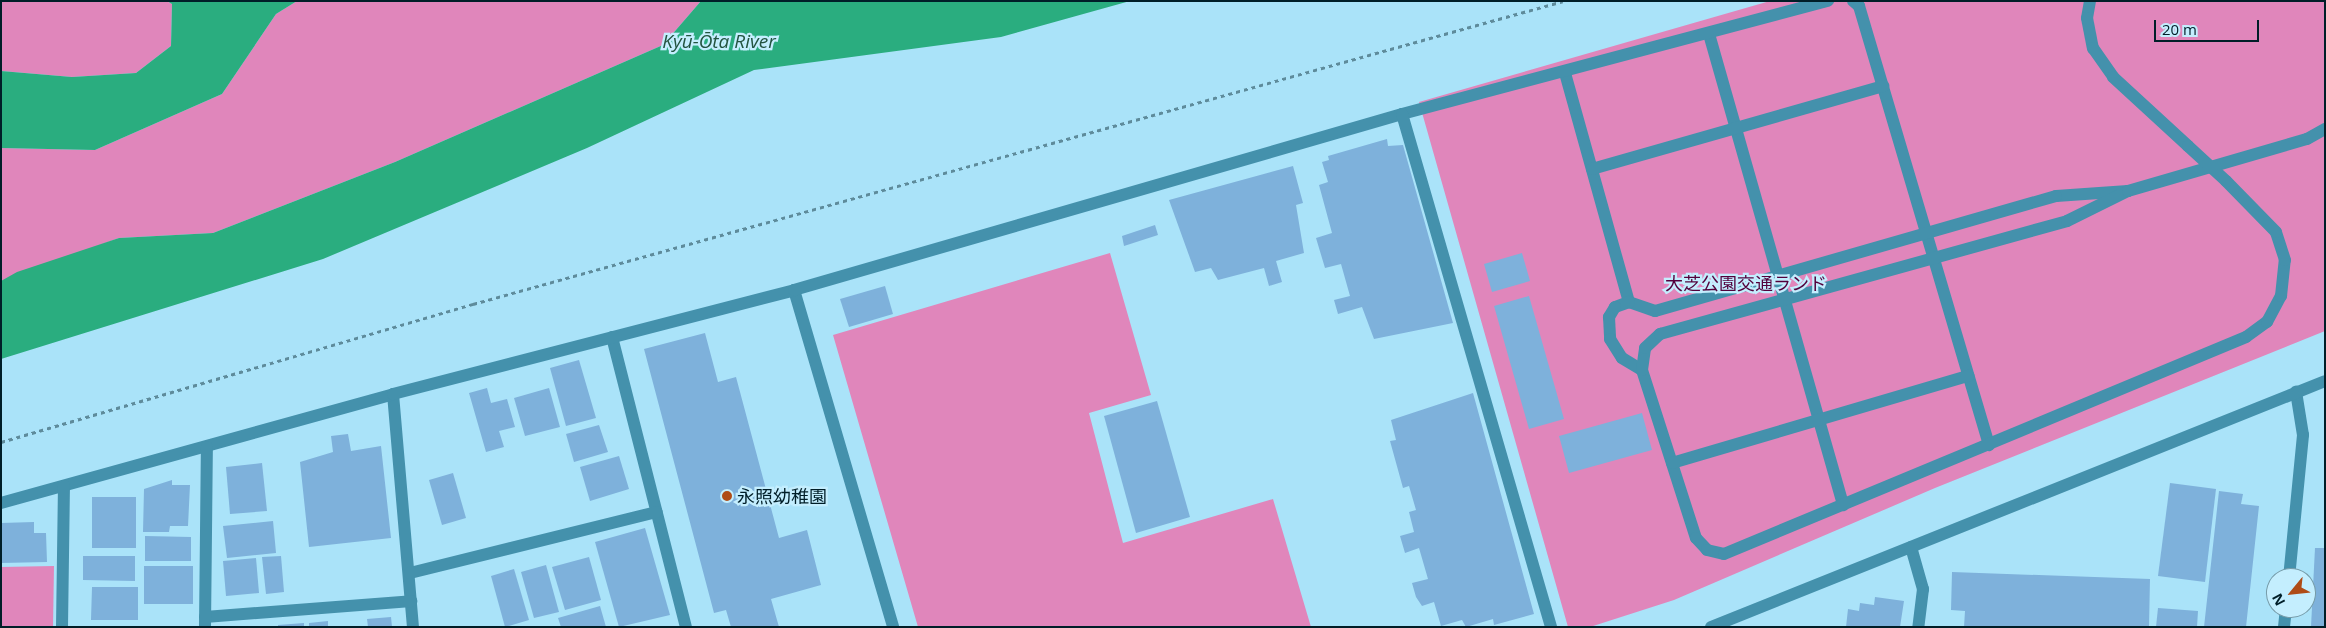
<!DOCTYPE html>
<meta charset="utf-8">
<style>
body{margin:0}
#map{position:relative;width:2326px;height:628px;overflow:hidden;background:#aae3f9;font-family:"Open Sans","Noto Sans JP",sans-serif}
div>[style]{position:absolute}
.green>*{inset:0;background:#e086bb}
.water>*{inset:0;background:#2aad7f}
.building>*{inset:0;background:#7eb1db}
.path>*{height:3px;margin-top:-1.5px;transform-origin:0;background:repeating-linear-gradient(90deg,#5e8b9b 0 4px,transparent 0 8px)}
.minor>*{height:12px;margin:-6px;padding:0 6px;transform-origin:6px;border-radius:6px;background:#4491ac}
.minor-bridge>*{height:12px;margin:-6px;padding:0 6px;transform-origin:6px;border-radius:6px;background:#4491ac}
.dots>*{width:14px;height:14px;translate:-50% -50%;box-sizing:border-box;border:2px solid #c4eefe;border-radius:50%}
span{translate:-50% -50%;white-space:nowrap;text-align:center;line-height:1.15;-webkit-text-stroke:4.5px #c4eefe;paint-order:stroke}
.park-label{font-size:18px;color:#53003b}
.poi-label{font-size:18px;color:#001e28}
.left{translate:0 -50%;text-align:left}
.water-label{font-size:19px;color:#235440;font-style:italic}
.frame{position:absolute;inset:0;border:2px solid #001e28;pointer-events:none}
.north{position:absolute;left:2266px;top:568px;width:50px;height:50px;box-sizing:border-box;background:#c4eefe;border:1px solid #769ba8;border-radius:50%;rotate:242deg;font-size:14px;font-weight:700;line-height:20px;text-align:center;color:#001e28}
.north::after{content:'';display:block;margin:auto;width:18px;height:22px;background:#af4c17;clip-path:polygon(50% 0,100% 100%,50% 72%,0 100%)}
.scale{position:absolute;left:2154px;top:20px;width:105px;height:22px;box-sizing:border-box;border:2px solid #001e28;border-top:0;padding-left:6px;font-size:15px;line-height:18px;white-space:nowrap;color:#001e28;-webkit-text-stroke:4px #c4eefe;paint-order:stroke}
</style>
<div id="map">
<div class="green">
<i style="clip-path:polygon(1px 1px,167px 1px,172px 4px,171px 46px,136px 73px,72px 77px,1px 71px)"></i>
<i style="clip-path:polygon(297px 1px,701px 1px,663px 45px,395px 162px,213px 233px,119px 238px,1px 281px,1px 148px,95px 150px,222px 94px,276px 14px)"></i>
<i style="clip-path:polygon(1770px 1px,2325px 1px,2325px 331px,1935px 488px,1674px 600px,1590px 627px,1568px 627px,1419px 102px)"></i>
<i style="clip-path:polygon(1110px 253px,1151px 395px,1089px 413px,1123px 543px,1273px 499px,1311px 627px,918px 627px,833px 335px)"></i>
<i style="clip-path:polygon(54px 566px,53px 627px,1px 627px,1px 567px)"></i>
</div>
<div class="water">
<i style="clip-path:polygon(167px 1px,297px 1px,276px 14px,222px 94px,95px 150px,1px 148px,1px 71px,72px 77px,136px 73px,171px 46px,172px 4px)"></i>
<i style="clip-path:polygon(701px 1px,1130px 1px,1001px 37px,754px 70px,587px 148px,323px 259px,1px 359px,1px 281px,17px 272px,119px 238px,213px 233px,395px 162px,663px 45px)"></i>
</div>
<div class="building">
<i style="clip-path:polygon(1387px 139px,1388px 146px,1403px 145px,1453px 323px,1374px 339px,1362px 307px,1338px 314px,1334px 300px,1350px 296px,1341px 264px,1325px 268px,1316px 238px,1332px 233px,1319px 185px,1328px 182px,1322px 162px,1329px 160px,1328px 156px)"></i>
<i style="clip-path:polygon(1293px 166px,1303px 203px,1296px 205px,1304px 253px,1276px 261px,1282px 282px,1269px 286px,1264px 268px,1218px 280px,1211px 268px,1195px 272px,1169px 200px)"></i>
<i style="clip-path:polygon(1155px 225px,1158px 235px,1124px 246px,1122px 236px)"></i>
<i style="clip-path:polygon(1522px 253px,1530px 281px,1492px 292px,1484px 264px)"></i>
<i style="clip-path:polygon(885px 286px,893px 314px,849px 327px,840px 299px)"></i>
<i style="clip-path:polygon(1529px 296px,1564px 419px,1529px 429px,1494px 306px)"></i>
<i style="clip-path:polygon(705px 333px,718px 382px,736px 377px,779px 538px,807px 530px,821px 585px,771px 599px,779px 627px,731px 627px,726px 610px,714px 613px,644px 349px)"></i>
<i style="clip-path:polygon(579px 360px,596px 418px,566px 426px,550px 368px)"></i>
<i style="clip-path:polygon(487px 388px,491px 403px,507px 399px,515px 427px,499px 431px,504px 447px,486px 452px,469px 393px)"></i>
<i style="clip-path:polygon(549px 388px,560px 427px,525px 436px,514px 398px)"></i>
<i style="clip-path:polygon(1473px 393px,1534px 614px,1494px 625px,1493px 619px,1466px 627px,1462px 620px,1441px 626px,1434px 602px,1422px 606px,1416px 597px,1412px 583px,1428px 579px,1419px 548px,1405px 553px,1400px 536px,1414px 532px,1409px 512px,1416px 510px,1409px 486px,1403px 488px,1390px 441px,1396px 440px,1391px 420px)"></i>
<i style="clip-path:polygon(1157px 401px,1190px 517px,1136px 533px,1104px 416px)"></i>
<i style="clip-path:polygon(1642px 413px,1652px 450px,1569px 473px,1559px 436px)"></i>
<i style="clip-path:polygon(599px 425px,608px 452px,574px 462px,566px 434px)"></i>
<i style="clip-path:polygon(348px 434px,351px 451px,381px 446px,391px 538px,309px 547px,300px 462px,333px 452px,331px 436px)"></i>
<i style="clip-path:polygon(619px 456px,629px 489px,590px 501px,580px 467px)"></i>
<i style="clip-path:polygon(262px 463px,267px 511px,230px 514px,226px 467px)"></i>
<i style="clip-path:polygon(453px 473px,466px 518px,442px 525px,429px 480px)"></i>
<i style="clip-path:polygon(172px 480px,172px 485px,190px 485px,188px 526px,170px 526px,169px 532px,143px 532px,144px 489px)"></i>
<i style="clip-path:polygon(2170px 483px,2216px 489px,2205px 582px,2158px 576px)"></i>
<i style="clip-path:polygon(2219px 491px,2243px 494px,2241px 504px,2259px 506px,2246px 627px,2204px 627px)"></i>
<i style="clip-path:polygon(92px 497px,136px 497px,136px 548px,92px 548px)"></i>
<i style="clip-path:polygon(273px 521px,276px 553px,227px 558px,223px 526px)"></i>
<i style="clip-path:polygon(34px 522px,34px 533px,46px 533px,47px 562px,1px 563px,1px 523px)"></i>
<i style="clip-path:polygon(645px 528px,670px 615px,619px 627px,595px 542px)"></i>
<i style="clip-path:polygon(145px 536px,191px 537px,191px 561px,145px 561px)"></i>
<i style="clip-path:polygon(2315px 548px,2325px 548px,2325px 627px,2311px 627px)"></i>
<i style="clip-path:polygon(83px 556px,135px 556px,135px 581px,83px 580px)"></i>
<i style="clip-path:polygon(281px 556px,284px 592px,266px 594px,262px 557px)"></i>
<i style="clip-path:polygon(589px 557px,601px 600px,565px 610px,552px 567px)"></i>
<i style="clip-path:polygon(256px 558px,259px 593px,226px 596px,223px 561px)"></i>
<i style="clip-path:polygon(546px 565px,559px 612px,534px 618px,521px 572px)"></i>
<i style="clip-path:polygon(144px 566px,193px 566px,193px 604px,144px 604px)"></i>
<i style="clip-path:polygon(514px 569px,529px 620px,505px 627px,491px 576px)"></i>
<i style="clip-path:polygon(1952px 572px,2150px 579px,2149px 627px,1964px 627px,1965px 611px,1951px 610px)"></i>
<i style="clip-path:polygon(92px 587px,138px 587px,138px 620px,91px 620px)"></i>
<i style="clip-path:polygon(1875px 597px,1904px 601px,1900px 627px,1846px 627px,1848px 609px,1859px 611px,1860px 603px,1874px 605px)"></i>
<i style="clip-path:polygon(600px 606px,606px 627px,561px 627px,558px 618px)"></i>
<i style="clip-path:polygon(2158px 608px,2198px 611px,2197px 627px,2156px 627px)"></i>
<i style="clip-path:polygon(391px 617px,392px 627px,368px 627px,367px 619px)"></i>
<i style="clip-path:polygon(328px 621px,328px 627px,309px 627px,309px 623px)"></i>
<i style="clip-path:polygon(304px 623px,304px 627px,278px 627px,278px 625px)"></i>
</div>
<div class="path">
<i style="left:1px;top:442px;width:492px;rotate:-16.3deg"></i>
<i style="left:473px;top:304px;width:1131px;rotate:-15.53deg"></i>
</div>
<div class="minor">
<i style="left:1853px;top:1px;width:8px;rotate:40deg"></i>
<i style="left:1859px;top:6px;width:458px;rotate:73.5deg"></i>
<i style="left:2090px;top:1px;width:17px;rotate:100deg"></i>
<i style="left:2087px;top:18px;width:31px;rotate:79deg"></i>
<i style="left:2093px;top:48px;width:35px;rotate:55deg"></i>
<i style="left:2113px;top:77px;width:102px;rotate:42.6deg"></i>
<i style="left:1709px;top:34px;width:490px;rotate:74.1deg"></i>
<i style="left:1565px;top:73px;width:238px;rotate:74.4deg"></i>
<i style="left:1402px;top:114px;width:441px;rotate:-14.9deg"></i>
<i style="left:1592px;top:169px;width:303px;rotate:-15.9deg"></i>
<i style="left:2128px;top:191px;width:72px;rotate:176deg"></i>
<i style="left:2056px;top:196px;width:417px;rotate:164deg"></i>
<i style="left:1655px;top:311px;width:28px;rotate:-161deg"></i>
<i style="left:1629px;top:302px;width:15px;rotate:160deg"></i>
<i style="left:1615px;top:307px;width:12px;rotate:121deg"></i>
<i style="left:1609px;top:317px;width:22px;rotate:87deg"></i>
<i style="left:1610px;top:339px;width:22px;rotate:58deg"></i>
<i style="left:1622px;top:358px;width:23px;rotate:31deg"></i>
<i style="left:1642px;top:370px;width:176px;rotate:72.2deg"></i>
<i style="left:1696px;top:538px;width:16px;rotate:47deg"></i>
<i style="left:1707px;top:550px;width:17px;rotate:13deg"></i>
<i style="left:1724px;top:554px;width:565px;rotate:-22.57deg"></i>
<i style="left:2246px;top:337px;width:26px;rotate:-36deg"></i>
<i style="left:2267px;top:322px;width:30px;rotate:-62deg"></i>
<i style="left:2281px;top:296px;width:36px;rotate:-84deg"></i>
<i style="left:2285px;top:260px;width:29px;rotate:-108deg"></i>
<i style="left:2276px;top:232px;width:71px;rotate:-134.4deg"></i>
<i style="left:794px;top:290px;width:351px;rotate:73.6deg"></i>
<i style="left:612px;top:337px;width:299px;rotate:75.7deg"></i>
<i style="left:1642px;top:370px;width:22px;rotate:-82deg"></i>
<i style="left:1645px;top:348px;width:21px;rotate:-43deg"></i>
<i style="left:1660px;top:334px;width:422px;rotate:-15.5deg"></i>
<i style="left:2067px;top:221px;width:68px;rotate:-26.2deg"></i>
<i style="left:2128px;top:191px;width:186px;rotate:-16.2deg"></i>
<i style="left:2307px;top:139px;width:21px;rotate:-29deg"></i>
<i style="left:393px;top:394px;width:234px;rotate:85.1deg"></i>
<i style="left:1672px;top:463px;width:309px;rotate:-16.4deg"></i>
<i style="left:1px;top:503px;width:407px;rotate:-15.5deg"></i>
<i style="left:393px;top:394px;width:414px;rotate:-14.5deg"></i>
<i style="left:794px;top:290px;width:633px;rotate:-16.14deg"></i>
<i style="left:1402px;top:114px;width:534px;rotate:73.8deg"></i>
<i style="left:1911px;top:547px;width:44px;rotate:74.1deg"></i>
<i style="left:1923px;top:589px;width:38px;rotate:97deg"></i>
<i style="left:410px;top:573px;width:254px;rotate:-13.9deg"></i>
<i style="left:2289px;top:578px;width:144px;rotate:-84.4deg"></i>
<i style="left:2303px;top:435px;width:44px;rotate:-99.2deg"></i>
<i style="left:205px;top:617px;width:207px;rotate:-4.4deg"></i>
<i style="left:62px;top:627px;width:141px;rotate:-89.2deg"></i>
<i style="left:205px;top:627px;width:180px;rotate:-89.4deg"></i>
<i style="left:1711px;top:627px;width:661px;rotate:-21.83deg"></i>
<i style="left:2284px;top:627px;width:19px;rotate:-84deg"></i>
</div>
<div class="minor-bridge">
<i style="left:2188px;top:146px;width:52px;rotate:42.6deg"></i>
</div>
<div class="dots">
<i style="left:727px;top:496px;background:#af4c17"></i>
</div>
<div class="park-label">
<span style="left:1746px;top:283px">大芝公園交通ランド</span>
</div>
<div class="poi-label">
<span class="left" style="left:737px;top:496px">永照幼稚園</span>
</div>
<div class="water-label">
<span style="left:719px;top:42px">Kyū-Ōta River</span>
</div>
<div class="frame"></div>
<div class="north">N</div>
<div class="scale">20 m</div>
</div>
